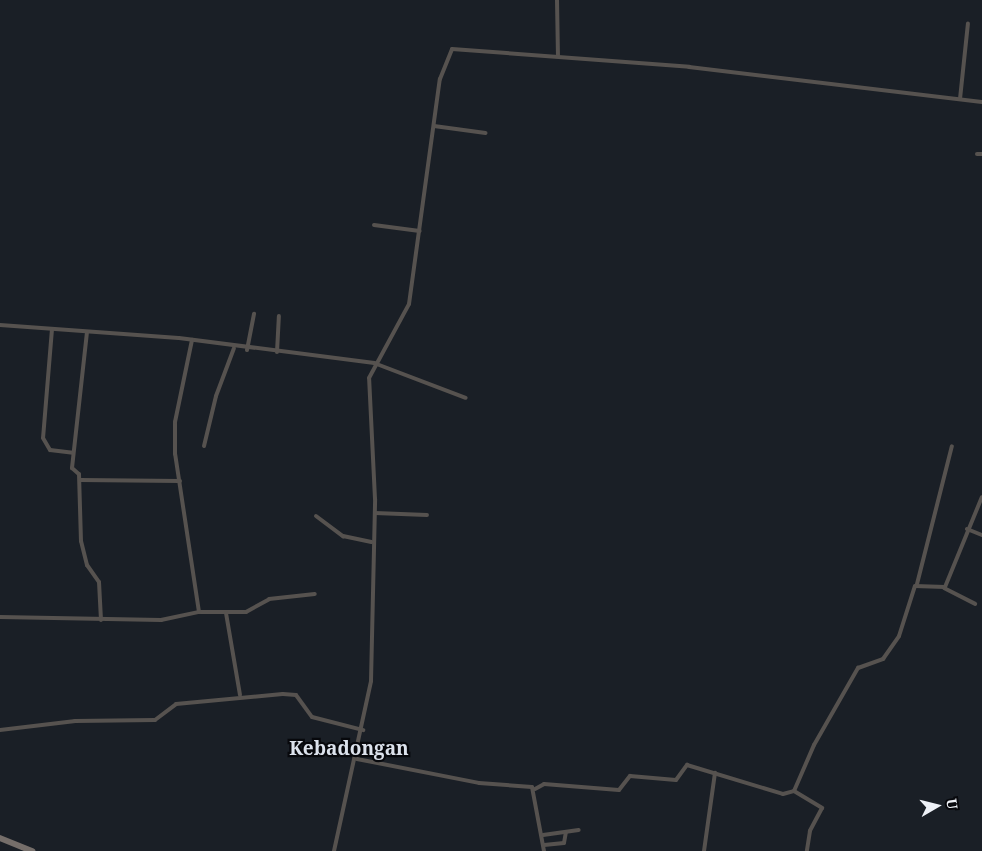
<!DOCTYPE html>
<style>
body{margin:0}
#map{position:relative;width:982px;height:851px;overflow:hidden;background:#1a1f26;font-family:"Noto Serif",serif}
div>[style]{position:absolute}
.minor>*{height:4px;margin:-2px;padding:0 2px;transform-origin:2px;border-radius:2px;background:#56524f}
.secondary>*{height:5.5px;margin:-2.75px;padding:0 2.75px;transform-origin:2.75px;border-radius:2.75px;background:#756e6a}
span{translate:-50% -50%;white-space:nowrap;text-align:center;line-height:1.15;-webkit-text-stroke:4.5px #07080c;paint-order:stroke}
.quarter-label{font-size:19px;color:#dce2ec;font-weight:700}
.north{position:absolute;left:912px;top:781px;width:50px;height:50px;-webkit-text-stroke:4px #07080c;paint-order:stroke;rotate:82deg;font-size:14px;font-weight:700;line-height:20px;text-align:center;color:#eef1f7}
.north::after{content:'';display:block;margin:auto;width:18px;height:22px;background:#eef1f7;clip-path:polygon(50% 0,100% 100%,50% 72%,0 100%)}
</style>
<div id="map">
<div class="minor">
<i style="left:557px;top:0;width:55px;rotate:89deg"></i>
<i style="left:960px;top:99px;width:76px;rotate:-84deg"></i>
<i style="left:434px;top:126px;width:52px;rotate:7.7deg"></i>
<i style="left:977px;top:154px;width:5px"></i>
<i style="left:374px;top:225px;width:46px;rotate:7.4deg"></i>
<i style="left:0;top:325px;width:179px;rotate:4.2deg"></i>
<i style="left:179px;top:338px;width:197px;rotate:7.3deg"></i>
<i style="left:374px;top:363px;width:98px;rotate:20.8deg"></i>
<i style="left:52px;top:329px;width:109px;rotate:94.7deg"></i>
<i style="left:43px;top:438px;width:14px;rotate:60deg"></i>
<i style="left:50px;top:450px;width:23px;rotate:7deg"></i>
<i style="left:87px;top:332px;width:137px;rotate:96.3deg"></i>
<i style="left:72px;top:468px;width:9px;rotate:41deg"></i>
<i style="left:79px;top:474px;width:67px;rotate:88.3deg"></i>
<i style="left:81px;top:541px;width:25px;rotate:76deg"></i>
<i style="left:87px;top:565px;width:21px;rotate:55deg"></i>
<i style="left:99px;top:582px;width:38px;rotate:87deg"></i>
<i style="left:247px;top:350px;width:37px;rotate:-79deg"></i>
<i style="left:277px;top:352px;width:36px;rotate:-87deg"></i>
<i style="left:204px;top:446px;width:51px;rotate:-76.5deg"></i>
<i style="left:216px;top:396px;width:51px;rotate:-69.4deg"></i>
<i style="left:80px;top:480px;width:100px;rotate:0.6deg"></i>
<i style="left:375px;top:513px;width:52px;rotate:2.2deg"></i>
<i style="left:316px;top:516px;width:34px;rotate:37deg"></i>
<i style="left:343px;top:536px;width:29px;rotate:12deg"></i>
<i style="left:967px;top:529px;width:16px;rotate:22deg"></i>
<i style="left:917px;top:584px;width:142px;rotate:-75.8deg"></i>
<i style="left:944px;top:588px;width:35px;rotate:27deg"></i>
<i style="left:199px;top:612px;width:47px"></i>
<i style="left:246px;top:612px;width:26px;rotate:-29deg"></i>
<i style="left:269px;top:599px;width:46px;rotate:-6.2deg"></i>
<i style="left:226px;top:613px;width:83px;rotate:80.3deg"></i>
<i style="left:0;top:617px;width:161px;rotate:1.1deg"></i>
<i style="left:161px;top:620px;width:39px;rotate:-12deg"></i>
<i style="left:199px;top:612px;width:160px;rotate:-98.6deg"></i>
<i style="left:175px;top:454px;width:32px;rotate:-90deg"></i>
<i style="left:175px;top:422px;width:84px;rotate:-78.3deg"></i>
<i style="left:0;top:730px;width:76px;rotate:-6.8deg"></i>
<i style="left:75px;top:721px;width:80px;rotate:-0.7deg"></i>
<i style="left:155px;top:720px;width:26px;rotate:-37deg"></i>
<i style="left:176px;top:704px;width:107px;rotate:-5.3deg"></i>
<i style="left:283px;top:694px;width:13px;rotate:4deg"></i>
<i style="left:296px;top:695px;width:27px;rotate:54deg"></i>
<i style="left:312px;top:717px;width:53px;rotate:14.3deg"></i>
<i style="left:357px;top:759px;width:124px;rotate:11.1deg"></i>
<i style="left:479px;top:783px;width:53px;rotate:4.3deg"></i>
<i style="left:532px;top:787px;width:65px;rotate:79.4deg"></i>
<i style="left:535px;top:789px;width:10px;rotate:-29deg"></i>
<i style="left:544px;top:784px;width:75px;rotate:4.6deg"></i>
<i style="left:619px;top:790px;width:18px;rotate:-52deg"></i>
<i style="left:630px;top:776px;width:46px;rotate:5deg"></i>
<i style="left:676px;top:780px;width:19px;rotate:-54deg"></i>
<i style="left:687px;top:765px;width:100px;rotate:16.8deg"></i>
<i style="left:783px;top:794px;width:11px;rotate:-15deg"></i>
<i style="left:794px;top:791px;width:50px;rotate:-66.5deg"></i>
<i style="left:814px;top:745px;width:89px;rotate:-60.3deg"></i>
<i style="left:858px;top:668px;width:27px;rotate:-20deg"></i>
<i style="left:883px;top:659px;width:28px;rotate:-55deg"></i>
<i style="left:899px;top:636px;width:52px;rotate:-72.3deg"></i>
<i style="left:915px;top:586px;width:30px;rotate:2deg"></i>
<i style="left:945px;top:587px;width:97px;rotate:-67.7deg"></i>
<i style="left:794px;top:791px;width:33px;rotate:31deg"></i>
<i style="left:822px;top:808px;width:26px;rotate:118deg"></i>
<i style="left:810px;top:831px;width:20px;rotate:99deg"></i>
<i style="left:543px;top:835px;width:36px;rotate:-8deg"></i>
<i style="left:544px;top:845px;width:20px;rotate:-6deg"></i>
<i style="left:564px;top:843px;width:11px;rotate:-80deg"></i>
<i style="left:334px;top:851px;width:174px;rotate:-77.7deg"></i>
<i style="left:371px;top:681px;width:182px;rotate:-88.7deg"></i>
<i style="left:375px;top:499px;width:121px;rotate:-92.8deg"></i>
<i style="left:369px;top:378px;width:84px;rotate:-61.6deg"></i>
<i style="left:409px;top:304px;width:227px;rotate:-82.2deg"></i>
<i style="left:440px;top:79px;width:32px;rotate:-68deg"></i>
<i style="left:452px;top:49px;width:238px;rotate:4.3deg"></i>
<i style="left:689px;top:67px;width:295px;rotate:6.8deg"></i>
<i style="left:704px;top:851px;width:79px;rotate:-82deg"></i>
</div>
<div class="secondary">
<i style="left:0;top:838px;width:35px;rotate:22deg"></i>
</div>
<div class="quarter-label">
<span style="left:349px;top:749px">Kebadongan</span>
</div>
<div class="north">U</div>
</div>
